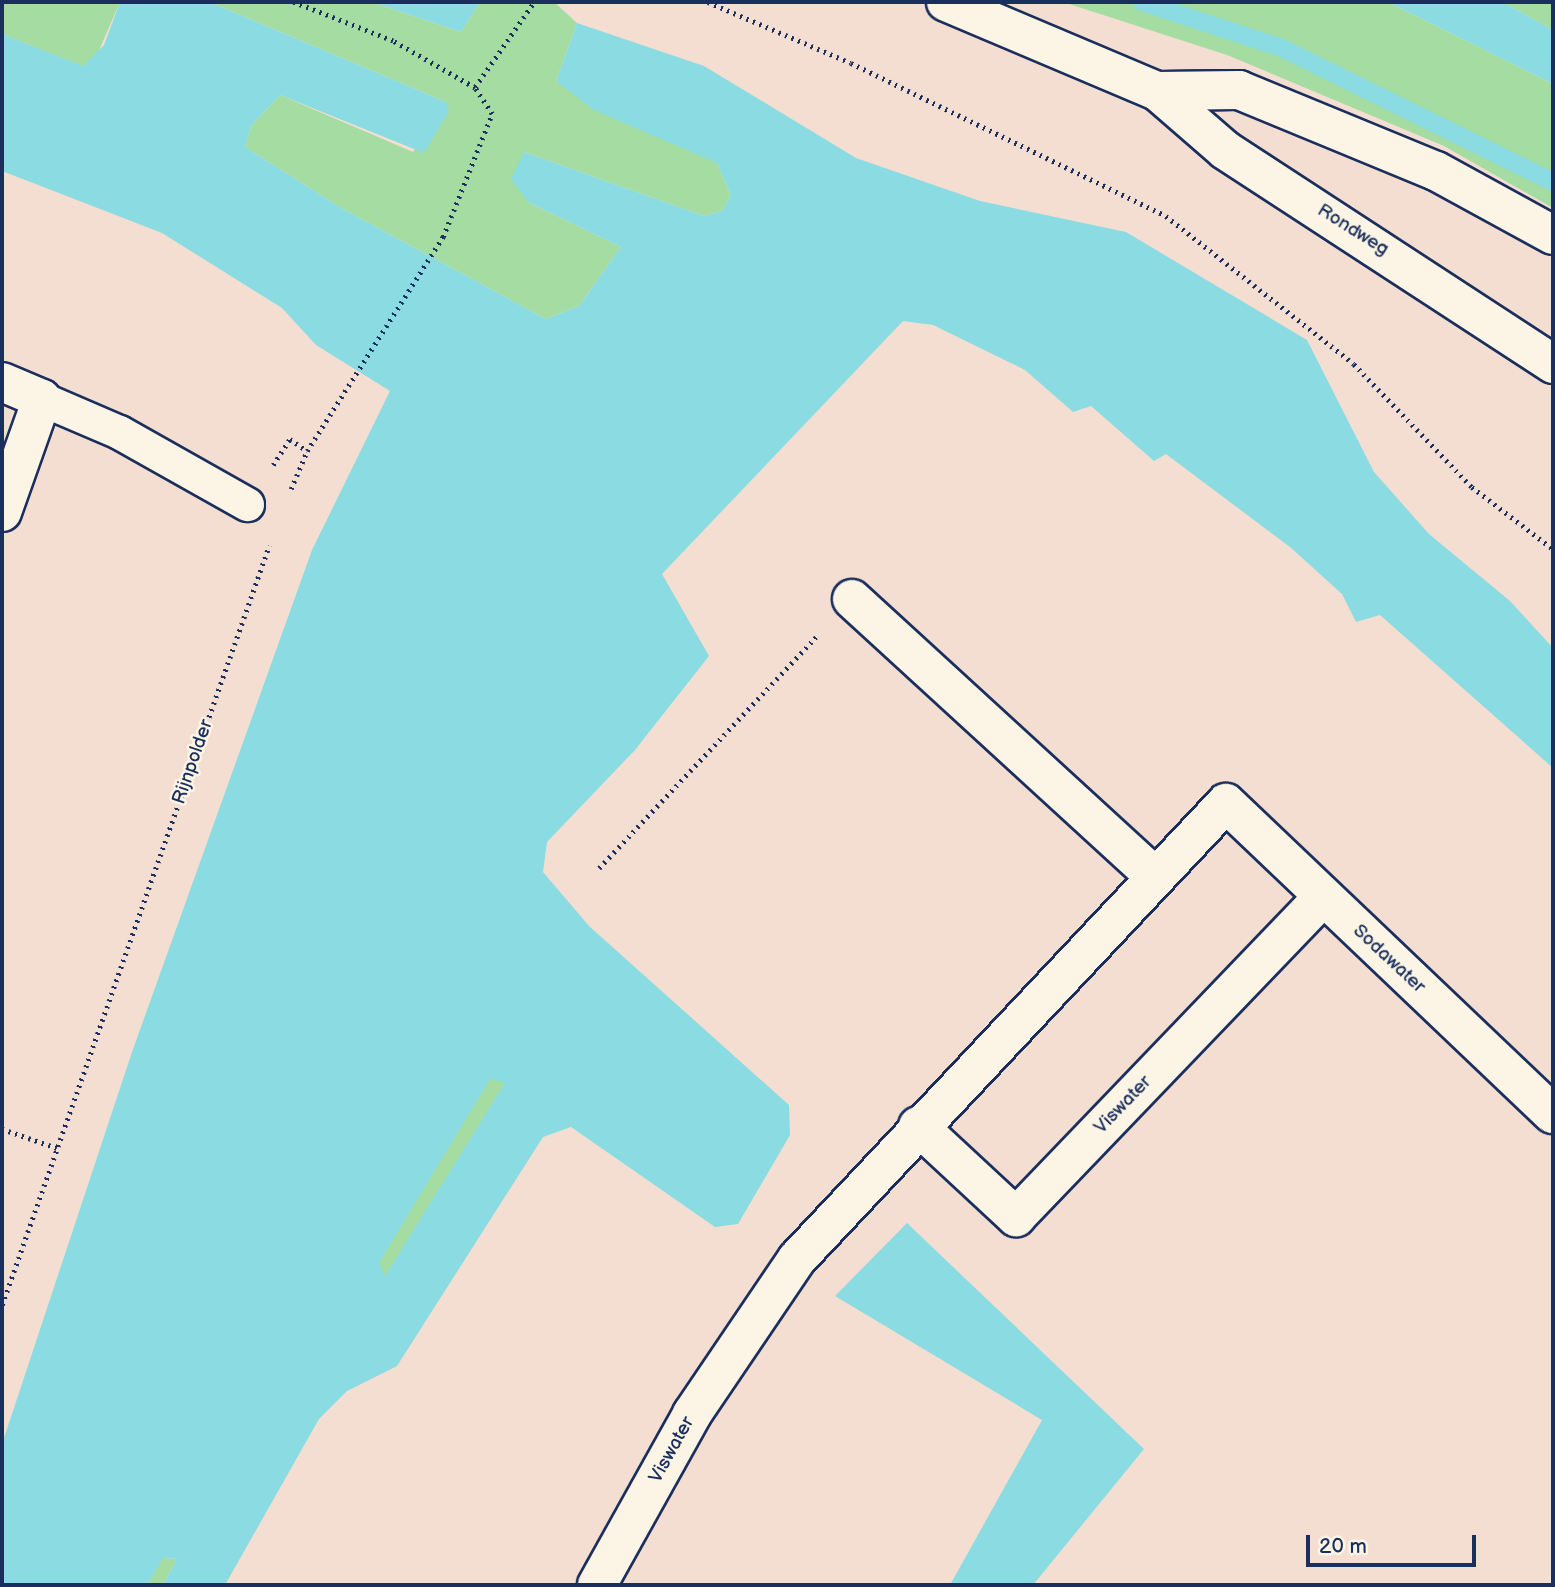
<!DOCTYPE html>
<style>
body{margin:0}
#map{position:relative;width:1555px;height:1587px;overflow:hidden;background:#f4ded1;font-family:"Balsamiq Sans",sans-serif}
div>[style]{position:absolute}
.green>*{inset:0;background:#a4dca1}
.water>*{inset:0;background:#8adce2}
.stream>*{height:18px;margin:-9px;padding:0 9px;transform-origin:9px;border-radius:9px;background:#8adce2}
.path>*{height:4.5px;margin-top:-2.25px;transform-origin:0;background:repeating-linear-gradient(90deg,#1b2f5e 0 2px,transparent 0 7px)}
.roads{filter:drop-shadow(2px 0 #1b2f5e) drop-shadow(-2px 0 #1b2f5e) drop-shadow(0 2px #1b2f5e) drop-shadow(0 -2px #1b2f5e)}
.service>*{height:33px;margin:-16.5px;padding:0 16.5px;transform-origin:16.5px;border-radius:16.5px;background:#fcf5e5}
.minor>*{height:38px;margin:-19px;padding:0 19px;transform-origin:19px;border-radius:19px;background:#fcf5e5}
.secondary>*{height:38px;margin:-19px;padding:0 19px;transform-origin:19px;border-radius:19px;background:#fcf5e5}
span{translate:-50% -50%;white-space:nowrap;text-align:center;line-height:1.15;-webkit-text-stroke:5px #fcf5e5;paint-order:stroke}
.street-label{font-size:19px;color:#1b2f5e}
.frame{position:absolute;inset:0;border:4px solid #1b2f5e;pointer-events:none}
.scale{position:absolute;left:1306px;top:1535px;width:170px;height:32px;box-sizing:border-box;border:4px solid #1b2f5e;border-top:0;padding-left:9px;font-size:21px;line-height:24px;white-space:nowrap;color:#1b2f5e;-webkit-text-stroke:5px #fcf5e5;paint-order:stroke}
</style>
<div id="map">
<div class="green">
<i style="clip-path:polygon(2px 2px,120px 2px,94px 62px,82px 66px,2px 34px)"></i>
<i style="clip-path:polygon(210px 2px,372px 2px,461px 32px,480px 2px,554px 2px,577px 23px,556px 81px,717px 163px,731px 195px,722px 211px,704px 216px,524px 152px,528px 202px,621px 247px,579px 306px,546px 319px,343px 209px,245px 147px,251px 126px,280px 95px,413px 152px,446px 102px)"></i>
<i style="clip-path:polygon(1063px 2px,1388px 2px,1553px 84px,1553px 208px,1444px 146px,1227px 55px)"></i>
<i style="clip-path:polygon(1503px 2px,1553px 2px,1553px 30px)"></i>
<i style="clip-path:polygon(490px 1078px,506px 1082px,385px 1277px,378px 1264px)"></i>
<i style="clip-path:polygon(162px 1558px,177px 1559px,163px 1585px,147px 1585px)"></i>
</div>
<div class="water">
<i style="clip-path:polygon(evenodd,120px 2px,210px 2px,446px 102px,449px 111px,424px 153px,280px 95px,251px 126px,245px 147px,343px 209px,546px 319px,579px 306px,621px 247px,528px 202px,511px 179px,524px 152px,704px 216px,722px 211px,731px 195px,717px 163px,594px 110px,556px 81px,577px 23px,704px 66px,856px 158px,980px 201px,1126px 232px,1307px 340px,1374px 472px,1429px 534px,1510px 601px,1553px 648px,1553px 768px,1380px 615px,1356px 622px,1342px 594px,1290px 547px,1166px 454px,1154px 461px,1091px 406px,1073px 412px,1025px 370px,933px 325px,903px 321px,662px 574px,709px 656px,635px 750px,547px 842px,543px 872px,589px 926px,789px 1105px,790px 1135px,738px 1224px,715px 1227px,571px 1127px,543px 1137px,397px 1366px,347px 1391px,319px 1419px,225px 1585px,163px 1585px,177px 1559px,163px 1558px,147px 1585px,2px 1585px,2px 1444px,132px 1052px,312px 550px,390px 391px,316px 345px,282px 308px,162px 233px,2px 171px,2px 34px,83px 66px,104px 45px,120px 2px,490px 1079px,505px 1083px,385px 1276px,379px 1263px,490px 1079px)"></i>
<i style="clip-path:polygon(372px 2px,480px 2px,461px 32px)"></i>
<i style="clip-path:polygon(1388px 2px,1503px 2px,1553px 30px,1553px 84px)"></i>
<i style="clip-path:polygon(907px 1223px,1144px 1449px,1033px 1585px,950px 1585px,1042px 1420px,835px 1296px)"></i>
</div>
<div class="stream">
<i style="left:1142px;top:2px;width:147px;rotate:18.2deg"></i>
<i style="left:1282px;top:48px;width:302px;rotate:26.3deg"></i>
</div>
<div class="path">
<i style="left:708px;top:2px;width:155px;rotate:23.1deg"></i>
<i style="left:851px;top:63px;width:350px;rotate:25.9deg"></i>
<i style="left:1166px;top:216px;width:239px;rotate:38.2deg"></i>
<i style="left:1354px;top:364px;width:170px;rotate:46.2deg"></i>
<i style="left:1472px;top:487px;width:102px;rotate:37.4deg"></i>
<i style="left:475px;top:87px;width:103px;rotate:-55.2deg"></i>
<i style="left:273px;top:465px;width:31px;rotate:-57deg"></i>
<i style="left:290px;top:439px;width:21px;rotate:35deg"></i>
<i style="left:291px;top:489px;width:41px;rotate:-67.2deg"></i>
<i style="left:307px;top:451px;width:254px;rotate:-57.6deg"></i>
<i style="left:443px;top:237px;width:132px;rotate:-68.3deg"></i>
<i style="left:492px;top:114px;width:31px;rotate:-123deg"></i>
<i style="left:475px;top:88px;width:95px;rotate:-150.2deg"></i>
<i style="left:393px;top:41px;width:107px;rotate:-158.7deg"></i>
<i style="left:599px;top:868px;width:320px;rotate:-46.8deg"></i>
<i style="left:2px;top:1129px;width:58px;rotate:19.1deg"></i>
<i style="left:2px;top:1305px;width:805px;rotate:-70.62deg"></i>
</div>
<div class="roads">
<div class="service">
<i style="left:42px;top:399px;width:84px;rotate:23.2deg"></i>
<i style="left:119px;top:432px;width:147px;rotate:29.4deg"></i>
</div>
<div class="minor">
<i style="left:2px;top:382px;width:43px;rotate:23deg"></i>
<i style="left:42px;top:399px;width:120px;rotate:109.5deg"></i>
<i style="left:852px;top:599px;width:411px;rotate:42.5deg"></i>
<i style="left:918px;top:1126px;width:134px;rotate:42.9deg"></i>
<i style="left:1016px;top:1217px;width:443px;rotate:-46.2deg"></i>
<i style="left:597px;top:1585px;width:196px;rotate:-60.9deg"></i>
<i style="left:692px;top:1414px;width:187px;rotate:-55.9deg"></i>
<i style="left:797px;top:1259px;width:626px;rotate:-46.75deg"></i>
<i style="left:1226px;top:803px;width:451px;rotate:43.6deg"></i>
</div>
<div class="secondary">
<i style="left:946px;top:2px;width:229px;rotate:22.9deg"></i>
<i style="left:1157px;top:91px;width:90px;rotate:40.9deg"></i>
<i style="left:1225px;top:150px;width:392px;rotate:33.1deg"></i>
<i style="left:1157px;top:91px;width:82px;rotate:-0.7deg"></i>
<i style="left:1239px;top:90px;width:213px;rotate:22.4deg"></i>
<i style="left:1436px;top:171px;width:133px;rotate:28.7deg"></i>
</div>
</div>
<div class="street-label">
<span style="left:1353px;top:230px;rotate:32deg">Rondweg</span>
<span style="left:193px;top:762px;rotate:-71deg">Rijnpolder</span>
<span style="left:1389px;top:959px;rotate:43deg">Sodawater</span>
<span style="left:1123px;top:1105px;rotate:-46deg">Viswater</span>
<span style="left:672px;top:1450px;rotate:-61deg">Viswater</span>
</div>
<div class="frame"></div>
<div class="scale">20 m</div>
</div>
